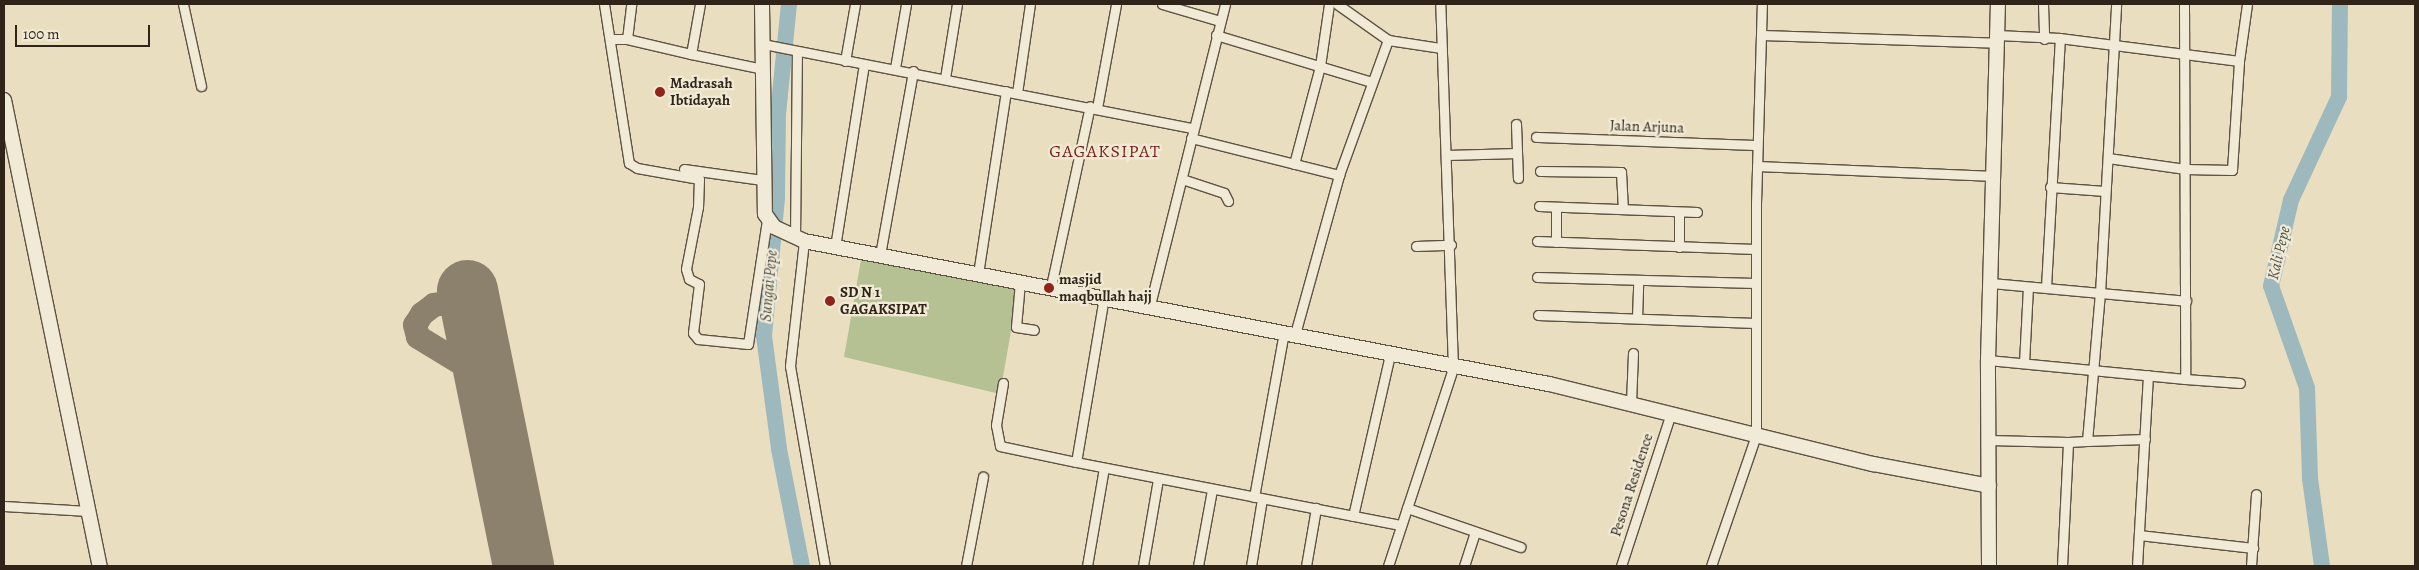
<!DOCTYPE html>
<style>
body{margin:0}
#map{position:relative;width:2419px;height:570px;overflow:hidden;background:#eadec1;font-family:Alegreya,serif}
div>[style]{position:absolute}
.green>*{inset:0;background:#b6c193}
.river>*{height:16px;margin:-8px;padding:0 8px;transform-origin:8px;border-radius:8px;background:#9db9be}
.taxiway>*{height:24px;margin:-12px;padding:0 12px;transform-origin:12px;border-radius:12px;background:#8c816c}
.runway>*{height:61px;margin:-30.5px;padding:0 30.5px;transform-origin:30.5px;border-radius:30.5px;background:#8c816c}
.roads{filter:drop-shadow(1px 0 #5e5242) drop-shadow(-1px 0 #5e5242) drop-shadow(0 1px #5e5242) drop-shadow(0 -1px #5e5242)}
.street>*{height:9px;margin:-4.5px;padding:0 4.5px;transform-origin:4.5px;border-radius:4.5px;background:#f1ead7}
.secondary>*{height:14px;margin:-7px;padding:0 7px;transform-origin:7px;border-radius:7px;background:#f1ead7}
.dots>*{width:14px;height:14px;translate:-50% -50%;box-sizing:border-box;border:2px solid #f1ead7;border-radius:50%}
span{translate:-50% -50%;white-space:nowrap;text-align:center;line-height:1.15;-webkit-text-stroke:4.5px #f1ead7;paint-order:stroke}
.poi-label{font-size:15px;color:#2f2417;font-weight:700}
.left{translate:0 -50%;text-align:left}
.street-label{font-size:15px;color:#2f2417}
.water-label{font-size:16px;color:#505149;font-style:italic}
.quarter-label{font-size:18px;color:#7a1f14;letter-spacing:1px}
.frame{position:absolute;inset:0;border:5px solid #2f2417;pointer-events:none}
.scale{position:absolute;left:15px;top:25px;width:135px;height:22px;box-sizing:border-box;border:2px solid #2f2417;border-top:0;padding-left:6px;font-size:15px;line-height:18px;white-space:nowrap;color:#2f2417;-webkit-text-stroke:4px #f1ead7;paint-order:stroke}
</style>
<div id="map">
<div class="green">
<i style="clip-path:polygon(862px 254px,1019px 285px,1000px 394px,844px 357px)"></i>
</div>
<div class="river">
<i style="left:789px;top:4px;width:111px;rotate:95.7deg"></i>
<i style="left:778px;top:114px;width:84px;rotate:90.7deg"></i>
<i style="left:777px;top:198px;width:139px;rotate:95.4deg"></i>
<i style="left:764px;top:336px;width:114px;rotate:82.4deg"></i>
<i style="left:779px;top:449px;width:119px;rotate:78.9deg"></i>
<i style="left:2322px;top:566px;width:89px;rotate:-97.8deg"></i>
<i style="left:2310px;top:478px;width:90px;rotate:-91.9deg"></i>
<i style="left:2307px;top:388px;width:108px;rotate:-109.4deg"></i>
<i style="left:2271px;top:286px;width:88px;rotate:-76.9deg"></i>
<i style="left:2291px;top:200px;width:114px;rotate:-65deg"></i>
<i style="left:2339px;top:97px;width:93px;rotate:-89.4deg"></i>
</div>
<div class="taxiway">
<i style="left:481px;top:363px;width:22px;rotate:-74deg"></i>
<i style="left:487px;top:342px;width:14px;rotate:-98deg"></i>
<i style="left:485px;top:328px;width:12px;rotate:-114deg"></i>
<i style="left:480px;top:317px;width:11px;rotate:-142deg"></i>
<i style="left:471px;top:310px;width:26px;rotate:-164deg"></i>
<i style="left:446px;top:303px;width:12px;rotate:171deg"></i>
<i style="left:434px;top:305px;width:15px;rotate:143deg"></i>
<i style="left:422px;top:314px;width:13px;rotate:122deg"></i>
<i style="left:415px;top:325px;width:12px;rotate:76deg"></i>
<i style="left:418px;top:337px;width:63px;rotate:31.4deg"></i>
<i style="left:472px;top:370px;width:34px;rotate:60deg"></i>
</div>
<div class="runway">
<i style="left:467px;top:290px;width:282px;rotate:78.5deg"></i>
</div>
<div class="roads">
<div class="street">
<i style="left:183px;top:4px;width:84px;rotate:77.6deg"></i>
<i style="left:604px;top:4px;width:161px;rotate:81.1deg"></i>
<i style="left:629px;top:163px;width:9px;rotate:32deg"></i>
<i style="left:637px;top:168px;width:63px;rotate:10.1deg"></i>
<i style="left:699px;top:179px;width:28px;rotate:92deg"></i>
<i style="left:698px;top:207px;width:63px;rotate:101deg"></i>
<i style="left:686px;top:269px;width:10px;rotate:73deg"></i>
<i style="left:689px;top:279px;width:11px;rotate:27deg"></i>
<i style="left:699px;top:284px;width:49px;rotate:97deg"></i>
<i style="left:693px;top:333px;width:8px;rotate:50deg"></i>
<i style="left:698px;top:339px;width:50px;rotate:5.7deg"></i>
<i style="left:748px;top:344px;width:125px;rotate:-81.3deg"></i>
<i style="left:700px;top:4px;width:51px;rotate:100.2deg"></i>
<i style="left:691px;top:54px;width:74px;rotate:11.8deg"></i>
<i style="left:1162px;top:4px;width:60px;rotate:16.3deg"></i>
<i style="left:2043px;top:4px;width:35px;rotate:88deg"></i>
<i style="left:2184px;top:4px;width:375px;rotate:89.8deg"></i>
<i style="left:2185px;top:379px;width:55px;rotate:4.2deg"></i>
<i style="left:1216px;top:35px;width:163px;rotate:16.8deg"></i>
<i style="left:1762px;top:35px;width:235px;rotate:1.9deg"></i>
<i style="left:1997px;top:35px;width:63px;rotate:2.7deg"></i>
<i style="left:2060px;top:38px;width:180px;rotate:7.3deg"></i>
<i style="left:611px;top:39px;width:16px"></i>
<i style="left:627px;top:39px;width:66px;rotate:13.2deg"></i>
<i style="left:627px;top:39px;width:35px;rotate:-83deg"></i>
<i style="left:1388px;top:40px;width:54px;rotate:8.6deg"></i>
<i style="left:763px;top:44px;width:438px;rotate:11.1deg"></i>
<i style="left:845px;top:61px;width:58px;rotate:-80deg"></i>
<i style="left:895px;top:68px;width:65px;rotate:-80.2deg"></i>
<i style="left:945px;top:78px;width:75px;rotate:-80.8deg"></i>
<i style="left:1017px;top:93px;width:90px;rotate:-81.7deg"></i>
<i style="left:1097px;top:108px;width:106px;rotate:-79.6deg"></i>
<i style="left:1516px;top:124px;width:54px;rotate:87.9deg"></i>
<i style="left:1536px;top:137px;width:221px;rotate:2.1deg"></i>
<i style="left:1191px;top:138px;width:153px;rotate:14deg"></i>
<i style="left:1447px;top:155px;width:70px;rotate:-1.6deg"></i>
<i style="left:2108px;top:158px;width:78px;rotate:8.1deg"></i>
<i style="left:2185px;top:169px;width:47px;rotate:1.2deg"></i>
<i style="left:2232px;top:170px;width:109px;rotate:-86.3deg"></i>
<i style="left:2239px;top:61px;width:58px;rotate:-82deg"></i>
<i style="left:1294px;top:164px;width:101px;rotate:-75.1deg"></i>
<i style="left:1320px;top:66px;width:63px;rotate:-81.7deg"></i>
<i style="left:1757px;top:166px;width:238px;rotate:2.4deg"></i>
<i style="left:684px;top:169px;width:79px;rotate:8deg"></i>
<i style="left:1540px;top:171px;width:81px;rotate:0.7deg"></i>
<i style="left:1621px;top:172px;width:36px;rotate:87deg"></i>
<i style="left:1182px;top:179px;width:44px;rotate:18.4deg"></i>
<i style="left:1224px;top:193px;width:9px;rotate:63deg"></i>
<i style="left:2050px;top:187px;width:55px;rotate:4.2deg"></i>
<i style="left:1539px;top:206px;width:158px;rotate:2.2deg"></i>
<i style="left:1679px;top:212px;width:35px;rotate:90deg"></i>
<i style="left:795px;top:238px;width:187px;rotate:-89.4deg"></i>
<i style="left:804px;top:241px;width:126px;rotate:96.4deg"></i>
<i style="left:790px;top:366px;width:203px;rotate:80.1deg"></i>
<i style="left:1537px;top:241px;width:218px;rotate:2.1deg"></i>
<i style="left:1556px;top:242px;width:35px;rotate:-90deg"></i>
<i style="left:1416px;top:246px;width:35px;rotate:-2deg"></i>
<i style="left:835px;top:247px;width:185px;rotate:-81deg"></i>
<i style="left:880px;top:255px;width:187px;rotate:-79.8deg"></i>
<i style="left:978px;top:274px;width:185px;rotate:-81.3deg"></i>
<i style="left:1537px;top:277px;width:218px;rotate:1.6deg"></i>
<i style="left:1020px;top:282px;width:45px;rotate:95.1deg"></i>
<i style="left:1016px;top:327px;width:18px;rotate:9deg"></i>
<i style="left:1990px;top:283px;width:197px;rotate:5.2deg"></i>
<i style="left:1051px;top:286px;width:184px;rotate:-77.8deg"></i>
<i style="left:2046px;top:287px;width:249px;rotate:-86.8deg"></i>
<i style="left:1104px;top:297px;width:167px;rotate:99.6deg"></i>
<i style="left:1076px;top:462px;width:331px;rotate:11deg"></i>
<i style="left:1150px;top:305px;width:310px;rotate:-76deg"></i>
<i style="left:1538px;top:315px;width:217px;rotate:2.1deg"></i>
<i style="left:1637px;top:318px;width:38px;rotate:-88deg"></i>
<i style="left:1295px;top:334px;width:165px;rotate:-74.5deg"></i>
<i style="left:1339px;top:175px;width:144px;rotate:-70.1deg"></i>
<i style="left:1388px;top:40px;width:62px;rotate:-144.8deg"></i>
<i style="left:1988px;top:360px;width:198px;rotate:5.5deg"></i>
<i style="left:2024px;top:363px;width:76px;rotate:-87deg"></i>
<i style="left:1003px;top:383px;width:43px;rotate:99.5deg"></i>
<i style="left:996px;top:425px;width:21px;rotate:79deg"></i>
<i style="left:1000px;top:446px;width:78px;rotate:11.9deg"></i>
<i style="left:1631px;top:403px;width:50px;rotate:-87.7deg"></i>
<i style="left:1989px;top:440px;width:79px;rotate:1.5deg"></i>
<i style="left:2087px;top:441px;width:58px;rotate:-2deg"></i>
<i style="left:1254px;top:497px;width:168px;rotate:-79.7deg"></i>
<i style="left:4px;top:506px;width:84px;rotate:3.4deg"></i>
<i style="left:1407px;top:508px;width:120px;rotate:19deg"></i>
<i style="left:1353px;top:516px;width:165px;rotate:-77.1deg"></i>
<i style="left:2139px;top:535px;width:115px;rotate:6.5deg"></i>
<i style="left:966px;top:566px;width:91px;rotate:-79.2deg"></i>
<i style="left:1087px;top:566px;width:99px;rotate:-80.2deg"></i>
<i style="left:1143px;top:566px;width:88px;rotate:-80.2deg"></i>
<i style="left:1198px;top:566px;width:77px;rotate:-79.6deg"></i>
<i style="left:1251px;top:566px;width:68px;rotate:-80.7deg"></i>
<i style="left:1306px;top:566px;width:59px;rotate:-80.2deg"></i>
<i style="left:1388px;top:566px;width:208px;rotate:-71.8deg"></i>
<i style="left:1453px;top:368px;width:364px;rotate:-92deg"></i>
<i style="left:1464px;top:566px;width:36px;rotate:-72deg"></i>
<i style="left:1621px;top:566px;width:161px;rotate:-71.9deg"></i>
<i style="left:1711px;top:566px;width:139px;rotate:-71deg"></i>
<i style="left:1756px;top:435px;width:232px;rotate:-90deg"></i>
<i style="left:1756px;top:203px;width:199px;rotate:-88.3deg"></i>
<i style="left:2062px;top:566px;width:124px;rotate:-87.2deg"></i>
<i style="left:2068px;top:442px;width:19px;rotate:-3deg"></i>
<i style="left:2087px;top:441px;width:149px;rotate:-85deg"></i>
<i style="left:2100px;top:293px;width:289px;rotate:-86.8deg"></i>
<i style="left:2137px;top:566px;width:191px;rotate:-86.7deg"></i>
<i style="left:2251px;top:566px;width:72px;rotate:-86deg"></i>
</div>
<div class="secondary">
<i style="left:762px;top:4px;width:210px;rotate:89.2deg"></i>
<i style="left:765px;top:214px;width:16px;rotate:55deg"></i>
<i style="left:774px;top:227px;width:33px;rotate:25deg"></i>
<i style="left:804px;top:241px;width:759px;rotate:10.87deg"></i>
<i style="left:1549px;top:384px;width:334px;rotate:13.9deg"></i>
<i style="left:1873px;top:464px;width:118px;rotate:10.7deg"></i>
<i style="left:4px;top:100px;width:476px;rotate:78.4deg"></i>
<i style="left:1989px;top:566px;width:206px;rotate:-90.3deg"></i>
<i style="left:1988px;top:360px;width:356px;rotate:-88.4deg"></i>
</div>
</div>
<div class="dots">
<i style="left:660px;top:92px;background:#8f2418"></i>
<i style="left:1049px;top:288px;background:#8f2418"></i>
<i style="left:830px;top:301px;background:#8f2418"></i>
</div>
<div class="poi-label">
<span class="left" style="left:670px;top:92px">Madrasah<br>Ibtidayah</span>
<span class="left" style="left:1059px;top:288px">masjid<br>maqbullah hajj</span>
<span class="left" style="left:840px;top:301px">SD N 1<br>GAGAKSIPAT</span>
</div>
<div class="street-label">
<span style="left:1647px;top:127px;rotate:2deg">Jalan Arjuna</span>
<span style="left:1632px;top:485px;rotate:-72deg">Pesona Residence</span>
</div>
<div class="water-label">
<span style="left:2279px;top:253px;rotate:-77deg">Kali Pepe</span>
<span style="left:769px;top:286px;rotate:-85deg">Sungai Pepe</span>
</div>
<div class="quarter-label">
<span style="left:1105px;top:151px">GAGAKSIPAT</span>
</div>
<div class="frame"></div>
<div class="scale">100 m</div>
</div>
